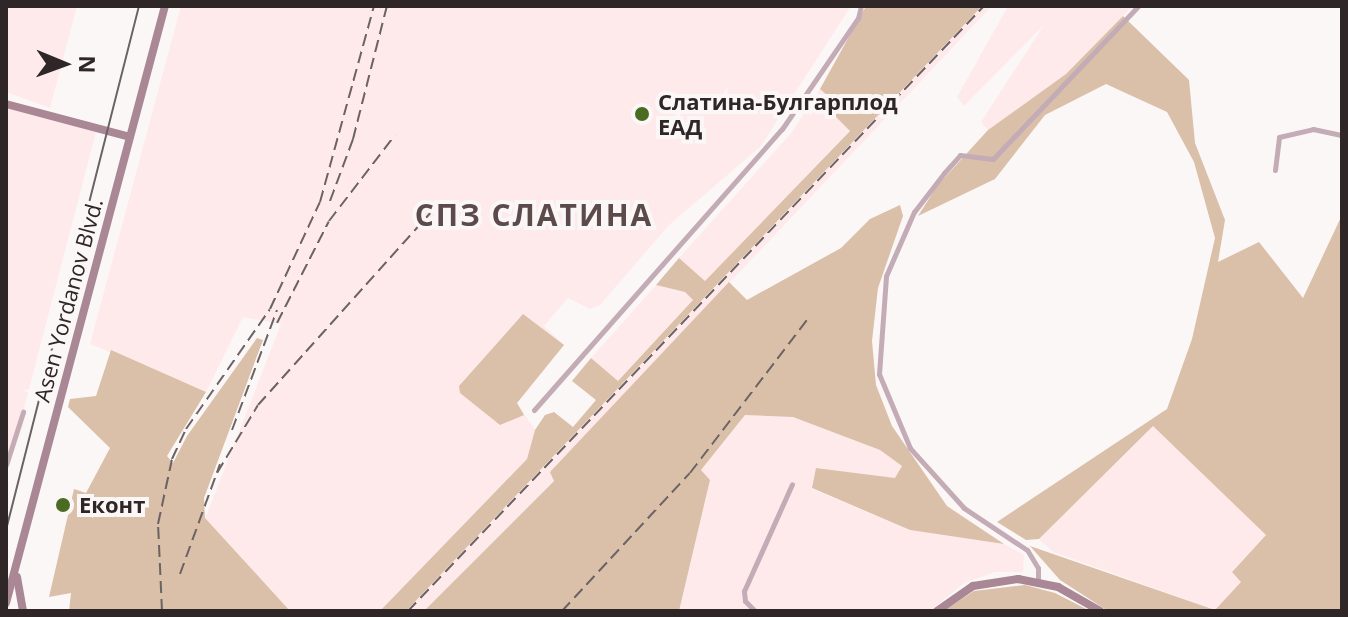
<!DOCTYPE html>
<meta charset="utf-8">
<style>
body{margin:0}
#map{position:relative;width:1348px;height:617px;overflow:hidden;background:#fcf7f7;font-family:"Open Sans",sans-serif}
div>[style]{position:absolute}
.built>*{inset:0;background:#feeaeb}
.green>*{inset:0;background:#dabfa9}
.street>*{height:5px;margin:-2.5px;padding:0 2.5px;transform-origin:2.5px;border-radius:2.5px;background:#c4acb6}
.secondary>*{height:8px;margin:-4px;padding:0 4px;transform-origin:4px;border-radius:4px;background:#aa8795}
.tram>*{height:2px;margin:-1px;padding:0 1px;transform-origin:1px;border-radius:1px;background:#6a6263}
.rail>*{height:2px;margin-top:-1px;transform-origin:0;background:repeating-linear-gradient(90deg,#6a6263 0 12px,transparent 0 18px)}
.dots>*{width:22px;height:22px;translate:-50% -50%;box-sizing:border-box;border:4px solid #fcf7f7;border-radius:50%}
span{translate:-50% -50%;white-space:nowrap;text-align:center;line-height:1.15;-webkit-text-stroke:8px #fcf7f7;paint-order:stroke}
.poi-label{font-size:22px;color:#2f2627;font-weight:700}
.left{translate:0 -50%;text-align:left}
.street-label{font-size:22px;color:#2f2627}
.district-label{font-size:30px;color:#5d4a4b;font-weight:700;letter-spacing:2px}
.frame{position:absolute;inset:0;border:8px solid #2f2627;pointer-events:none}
.north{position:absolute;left:24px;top:24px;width:80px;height:80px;-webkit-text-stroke:6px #fcf7f7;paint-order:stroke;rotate:91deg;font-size:22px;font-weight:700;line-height:32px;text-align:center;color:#2f2627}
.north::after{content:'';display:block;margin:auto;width:28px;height:36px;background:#2f2627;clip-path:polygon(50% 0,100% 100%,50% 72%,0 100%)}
</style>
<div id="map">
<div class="built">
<i style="clip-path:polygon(6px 6px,77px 6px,50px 108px,6px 92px)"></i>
<i style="clip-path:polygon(181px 6px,851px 6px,760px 147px,669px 225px,600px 305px,590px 309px,568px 298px,544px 326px,564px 345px,517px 403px,535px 430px,527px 459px,380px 611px,290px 611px,205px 519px,281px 324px,243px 317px,206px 392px,90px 344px)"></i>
<i style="clip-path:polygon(982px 6px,992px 6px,551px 471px,554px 480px,424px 611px,406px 611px)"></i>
<i style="clip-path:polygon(1008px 6px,1133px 6px,1066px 74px,988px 130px,981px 122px,1044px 25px,964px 106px,957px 97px)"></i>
<i style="clip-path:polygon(820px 89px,828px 96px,829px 111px,850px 130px,705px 281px,679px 258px,792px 132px)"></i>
<i style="clip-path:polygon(6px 104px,97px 128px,9px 466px,6px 465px)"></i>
<i style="clip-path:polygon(656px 285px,685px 292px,693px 300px,618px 381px,591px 358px)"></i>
<i style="clip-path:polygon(745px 415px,793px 417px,880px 450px,903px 466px,895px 478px,817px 468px,812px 489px,910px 530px,1004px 544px,1024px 555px,1023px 572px,995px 572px,964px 583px,930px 611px,679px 611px,710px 480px,701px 470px)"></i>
<i style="clip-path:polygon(1153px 425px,1266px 535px,1232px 571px,1242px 582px,1215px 610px,1053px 552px,1039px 539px)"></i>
</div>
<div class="green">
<i style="clip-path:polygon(866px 6px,982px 6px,406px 611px,380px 611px,527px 459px,535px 430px,545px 415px,554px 412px,573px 427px,596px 400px,572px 381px,591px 358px,618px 381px,693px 300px,685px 292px,656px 285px,679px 258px,705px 281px,850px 131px,829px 110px,828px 96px,820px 89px)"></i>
<i style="clip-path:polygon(1123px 16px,1189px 80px,1195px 143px,1225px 220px,1218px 262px,1259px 242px,1303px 298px,1342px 215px,1342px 611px,1108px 611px,1060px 580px,1030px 546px,1215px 610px,1241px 582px,1232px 572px,1266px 535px,1153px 426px,1039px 539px,1026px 540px,997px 522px,1167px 409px,1192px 339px,1215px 238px,1194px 162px,1167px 112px,1106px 84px,1045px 115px,995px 179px,918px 216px,937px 186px,988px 130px,1066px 74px)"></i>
<i style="clip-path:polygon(900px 205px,903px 216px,878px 288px,872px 341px,876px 385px,892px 426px,947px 506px,1004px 544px,910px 530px,812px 488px,816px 468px,895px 478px,902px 466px,880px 450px,793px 417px,745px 415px,701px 470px,710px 480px,679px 611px,424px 611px,554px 481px,550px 472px,729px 282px,747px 300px,841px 248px,870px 219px)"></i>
<i style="clip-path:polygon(523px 314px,564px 345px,517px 403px,524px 415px,500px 425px,460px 393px,459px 386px)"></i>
<i style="clip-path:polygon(257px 338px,263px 340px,204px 498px,205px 518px,290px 611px,69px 611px,71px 593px,49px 597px,74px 489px,86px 493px,110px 448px,68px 407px,70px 399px,96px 396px,111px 350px,206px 392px,167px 456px,173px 463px,187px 436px)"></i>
<i style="clip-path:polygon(1025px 585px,1055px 593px,1090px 611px,943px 611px,974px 591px)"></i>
</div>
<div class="street">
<i style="left:1275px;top:170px;width:33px;rotate:-83deg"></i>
<i style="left:1279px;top:137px;width:35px;rotate:-13deg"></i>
<i style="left:1313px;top:129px;width:30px;rotate:12deg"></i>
<i style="left:534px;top:410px;width:375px;rotate:-48.6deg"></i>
<i style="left:782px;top:129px;width:135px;rotate:-55.6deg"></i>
<i style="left:858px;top:18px;width:12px;rotate:-76deg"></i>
<i style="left:6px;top:465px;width:56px;rotate:-72.2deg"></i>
<i style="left:1038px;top:582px;width:14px;rotate:-90deg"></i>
<i style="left:1038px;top:568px;width:21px;rotate:-121deg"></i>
<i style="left:1027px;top:550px;width:76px;rotate:-146.3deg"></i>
<i style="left:964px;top:508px;width:81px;rotate:-132deg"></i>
<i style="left:910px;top:448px;width:80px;rotate:-112.7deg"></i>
<i style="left:879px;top:374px;width:98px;rotate:-85.9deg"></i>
<i style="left:886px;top:276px;width:70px;rotate:-66.4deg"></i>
<i style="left:914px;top:212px;width:49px;rotate:-52.4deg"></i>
<i style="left:944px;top:173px;width:24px;rotate:-48deg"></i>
<i style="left:960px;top:155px;width:33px;rotate:7deg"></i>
<i style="left:993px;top:159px;width:211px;rotate:-46.5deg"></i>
<i style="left:755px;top:611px;width:14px;rotate:-135deg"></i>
<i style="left:745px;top:601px;width:10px;rotate:-96deg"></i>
<i style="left:744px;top:591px;width:117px;rotate:-65.8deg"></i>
</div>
<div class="secondary">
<i style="left:6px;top:104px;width:128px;rotate:14.9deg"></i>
<i style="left:17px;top:577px;width:35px;rotate:80deg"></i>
<i style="left:6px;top:603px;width:618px;rotate:-75.09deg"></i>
<i style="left:937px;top:611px;width:44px;rotate:-34.8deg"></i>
<i style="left:973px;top:586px;width:46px;rotate:-8.8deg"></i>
<i style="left:1018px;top:579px;width:41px;rotate:11.3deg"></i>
<i style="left:1058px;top:587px;width:48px;rotate:29.7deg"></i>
</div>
<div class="tram">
<i style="left:6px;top:530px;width:541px;rotate:-75.76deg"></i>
</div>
<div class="rail">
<i style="left:330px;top:201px;width:66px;rotate:-69.6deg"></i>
<i style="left:353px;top:139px;width:137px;rotate:-75.7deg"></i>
<i style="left:277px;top:323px;width:114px;rotate:-63deg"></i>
<i style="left:329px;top:221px;width:108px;rotate:-52.5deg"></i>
<i style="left:232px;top:430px;width:128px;rotate:-69.4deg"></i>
<i style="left:217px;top:473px;width:79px;rotate:-58.9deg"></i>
<i style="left:258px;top:405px;width:258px;rotate:-48.1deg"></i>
<i style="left:180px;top:574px;width:117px;rotate:-70deg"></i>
<i style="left:162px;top:611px;width:87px;rotate:-92.6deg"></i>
<i style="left:158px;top:524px;width:66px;rotate:-77.8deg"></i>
<i style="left:172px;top:459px;width:33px;rotate:-65deg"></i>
<i style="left:186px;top:429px;width:146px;rotate:-55deg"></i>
<i style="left:270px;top:309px;width:118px;rotate:-65deg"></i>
<i style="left:320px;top:202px;width:203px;rotate:-74.6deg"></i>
<i style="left:408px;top:611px;width:835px;rotate:-46.41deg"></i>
<i style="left:562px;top:611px;width:188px;rotate:-47.2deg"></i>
<i style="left:690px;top:473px;width:193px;rotate:-52.6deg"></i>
</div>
<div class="dots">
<i style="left:642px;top:114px;background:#496b22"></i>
<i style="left:63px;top:505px;background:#496b22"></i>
</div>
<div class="poi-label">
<span class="left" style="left:658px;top:114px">Слатина-Булгарплод<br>ЕАД</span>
<span class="left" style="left:79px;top:505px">Еконт</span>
</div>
<div class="street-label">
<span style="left:68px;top:300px;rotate:-75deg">Asen Yordanov Blvd.</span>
</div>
<div class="district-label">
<span style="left:534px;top:215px">СПЗ СЛАТИНА</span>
</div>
<div class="frame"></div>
<div class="north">N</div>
</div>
